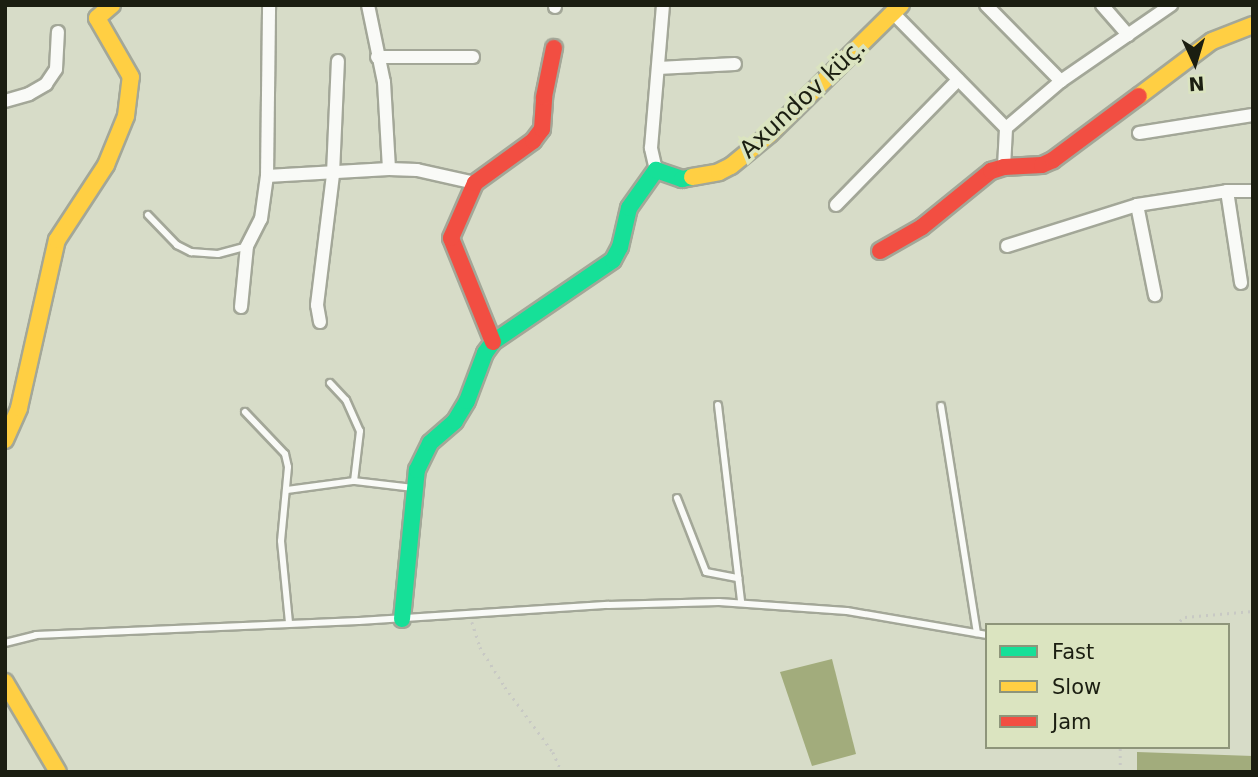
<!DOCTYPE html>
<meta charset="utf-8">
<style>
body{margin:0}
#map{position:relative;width:1258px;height:777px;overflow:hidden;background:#d7dcc8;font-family:"DejaVu Sans",sans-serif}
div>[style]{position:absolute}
.water>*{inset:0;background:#a2ac7c}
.path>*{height:2.5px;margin-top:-1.25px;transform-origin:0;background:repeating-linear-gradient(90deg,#c8c9c4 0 2px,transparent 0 7px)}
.roads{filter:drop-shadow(2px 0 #a3a798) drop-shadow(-2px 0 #a3a798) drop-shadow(0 2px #a3a798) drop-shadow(0 -2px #a3a798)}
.lane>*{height:6px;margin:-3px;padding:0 3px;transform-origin:3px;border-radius:3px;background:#f9faf7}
.street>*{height:12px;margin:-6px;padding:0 6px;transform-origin:6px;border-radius:6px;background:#f9faf7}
.fast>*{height:16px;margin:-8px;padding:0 8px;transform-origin:8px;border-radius:8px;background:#16e098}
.slow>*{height:16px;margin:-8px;padding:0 8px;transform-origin:8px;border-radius:8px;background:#ffcf43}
.jam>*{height:16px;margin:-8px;padding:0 8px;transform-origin:8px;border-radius:8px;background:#f24e42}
span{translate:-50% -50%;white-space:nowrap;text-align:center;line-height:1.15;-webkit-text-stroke:7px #dbe4c0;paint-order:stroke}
.street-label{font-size:24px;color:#1b1e11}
.frame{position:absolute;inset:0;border:7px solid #1b1e11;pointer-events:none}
.legend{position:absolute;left:985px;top:623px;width:245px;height:126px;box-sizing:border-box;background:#dbe4c0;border:2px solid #8e957a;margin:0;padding:9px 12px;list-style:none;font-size:21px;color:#1b1e11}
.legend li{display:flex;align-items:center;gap:14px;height:35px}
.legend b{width:35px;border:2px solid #8e957a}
.north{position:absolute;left:1160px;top:28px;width:70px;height:70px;-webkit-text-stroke:5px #dbe4c0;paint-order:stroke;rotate:176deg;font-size:19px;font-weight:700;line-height:28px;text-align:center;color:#1b1e11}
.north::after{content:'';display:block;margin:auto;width:24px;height:32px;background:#1b1e11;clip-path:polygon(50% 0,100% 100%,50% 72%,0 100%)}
</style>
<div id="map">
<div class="water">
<i style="clip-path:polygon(832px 659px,856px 754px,812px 766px,780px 672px)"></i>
<i style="clip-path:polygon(1137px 752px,1253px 756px,1253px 772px,1137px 772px)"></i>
</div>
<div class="path">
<i style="left:472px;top:622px;width:26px;rotate:72deg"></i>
<i style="left:480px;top:647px;width:47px;rotate:58deg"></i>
<i style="left:505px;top:687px;width:81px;rotate:53.6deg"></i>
<i style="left:553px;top:752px;width:22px;rotate:66deg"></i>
<i style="left:1174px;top:625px;width:14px;rotate:-36deg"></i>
<i style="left:1185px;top:617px;width:68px;rotate:-5deg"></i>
<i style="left:1120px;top:772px;width:25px;rotate:-90deg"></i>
</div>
<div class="roads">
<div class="lane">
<i style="left:148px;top:215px;width:42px;rotate:46deg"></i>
<i style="left:177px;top:245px;width:16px;rotate:27deg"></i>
<i style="left:191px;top:252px;width:27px;rotate:4deg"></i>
<i style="left:218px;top:254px;width:30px;rotate:-15deg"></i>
<i style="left:330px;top:383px;width:23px;rotate:47deg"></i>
<i style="left:346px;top:400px;width:34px;rotate:66deg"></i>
<i style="left:360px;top:431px;width:50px;rotate:96.8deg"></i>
<i style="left:718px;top:405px;width:198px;rotate:83.3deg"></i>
<i style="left:941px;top:406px;width:230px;rotate:81deg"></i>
<i style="left:245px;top:412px;width:58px;rotate:46.4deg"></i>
<i style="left:285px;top:454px;width:13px;rotate:77deg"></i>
<i style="left:288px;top:467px;width:74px;rotate:95.4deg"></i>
<i style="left:281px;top:541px;width:81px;rotate:84.4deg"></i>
<i style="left:287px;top:490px;width:68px;rotate:-7.7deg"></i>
<i style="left:354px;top:481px;width:59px;rotate:6.8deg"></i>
<i style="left:677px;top:498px;width:79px;rotate:68.6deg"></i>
<i style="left:706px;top:572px;width:33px;rotate:11deg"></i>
<i style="left:5px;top:643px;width:32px;rotate:-14deg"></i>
<i style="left:36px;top:635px;width:323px;rotate:-2.5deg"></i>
<i style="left:359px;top:621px;width:250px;rotate:-3.7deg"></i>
<i style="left:608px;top:605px;width:111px;rotate:-1.5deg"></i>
<i style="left:719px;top:602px;width:128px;rotate:4deg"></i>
<i style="left:847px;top:611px;width:142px;rotate:9.7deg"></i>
</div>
<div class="street">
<i style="left:368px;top:5px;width:79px;rotate:78.3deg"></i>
<i style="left:384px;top:82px;width:87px;rotate:86.7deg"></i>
<i style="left:555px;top:5px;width:2px;rotate:90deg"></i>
<i style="left:986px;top:5px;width:107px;rotate:45.4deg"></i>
<i style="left:1102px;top:5px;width:40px;rotate:49deg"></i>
<i style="left:893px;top:13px;width:161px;rotate:45.5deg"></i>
<i style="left:377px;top:57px;width:96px"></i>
<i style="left:658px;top:68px;width:77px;rotate:-3deg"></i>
<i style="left:5px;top:101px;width:25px;rotate:-16deg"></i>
<i style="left:29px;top:94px;width:20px;rotate:-30deg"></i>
<i style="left:46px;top:84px;width:18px;rotate:-56deg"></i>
<i style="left:56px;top:69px;width:37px;rotate:-87deg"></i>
<i style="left:1139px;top:133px;width:115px;rotate:-9deg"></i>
<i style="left:1004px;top:167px;width:39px;rotate:-87deg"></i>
<i style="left:1006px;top:128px;width:72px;rotate:-40.5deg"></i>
<i style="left:1061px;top:81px;width:134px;rotate:-34.6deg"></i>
<i style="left:656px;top:170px;width:23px;rotate:-103deg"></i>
<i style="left:651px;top:148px;width:144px;rotate:-85.2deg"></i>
<i style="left:267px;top:176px;width:122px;rotate:-3.3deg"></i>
<i style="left:389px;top:169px;width:28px;rotate:2deg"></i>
<i style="left:417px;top:170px;width:59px;rotate:12.6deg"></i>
<i style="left:1227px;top:191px;width:93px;rotate:81.3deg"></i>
<i style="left:836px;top:205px;width:175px;rotate:-45.7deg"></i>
<i style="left:1137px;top:205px;width:92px;rotate:78.7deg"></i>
<i style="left:1007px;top:246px;width:136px;rotate:-17.5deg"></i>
<i style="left:1137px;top:205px;width:91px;rotate:-8.8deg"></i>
<i style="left:1227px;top:191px;width:26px"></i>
<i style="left:241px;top:307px;width:61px;rotate:-84.4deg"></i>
<i style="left:247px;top:246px;width:30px;rotate:-63deg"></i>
<i style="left:261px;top:219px;width:43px;rotate:-82.1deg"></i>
<i style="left:267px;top:176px;width:171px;rotate:-89.3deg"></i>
<i style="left:320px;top:322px;width:17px;rotate:-100deg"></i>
<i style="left:317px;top:305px;width:132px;rotate:-83deg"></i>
<i style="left:333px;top:174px;width:113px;rotate:-87.5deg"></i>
</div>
<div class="fast">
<i style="left:402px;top:619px;width:150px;rotate:-84.3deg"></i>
<i style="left:417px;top:470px;width:30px;rotate:-64deg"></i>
<i style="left:430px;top:443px;width:33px;rotate:-41deg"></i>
<i style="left:455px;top:421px;width:23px;rotate:-59deg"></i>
<i style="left:467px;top:401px;width:51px;rotate:-69.4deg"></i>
<i style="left:485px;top:353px;width:14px;rotate:-54deg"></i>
<i style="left:493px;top:342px;width:145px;rotate:-34.3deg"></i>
<i style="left:613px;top:260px;width:15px;rotate:-62deg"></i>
<i style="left:620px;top:247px;width:40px;rotate:-77deg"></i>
<i style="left:629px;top:208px;width:47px;rotate:-54.6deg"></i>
<i style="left:656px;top:170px;width:28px;rotate:19deg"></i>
<i style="left:682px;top:179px;width:10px;rotate:-11deg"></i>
</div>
<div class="slow">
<i style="left:1139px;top:96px;width:91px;rotate:-37deg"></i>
<i style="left:1212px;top:41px;width:44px;rotate:-21.3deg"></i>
<i style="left:692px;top:177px;width:27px;rotate:-10deg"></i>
<i style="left:719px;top:172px;width:13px;rotate:-27deg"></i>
<i style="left:731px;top:166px;width:50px;rotate:-39.4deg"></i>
<i style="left:770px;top:134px;width:184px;rotate:-44.6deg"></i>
<i style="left:5px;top:440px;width:35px;rotate:-66deg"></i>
<i style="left:19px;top:408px;width:172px;rotate:-77.3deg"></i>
<i style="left:57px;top:240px;width:90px;rotate:-56.8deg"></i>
<i style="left:106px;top:165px;width:53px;rotate:-67.8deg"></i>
<i style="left:126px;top:116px;width:39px;rotate:-83deg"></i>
<i style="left:131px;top:77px;width:68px;rotate:-120deg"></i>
<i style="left:97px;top:18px;width:20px;rotate:-41deg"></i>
<i style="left:5px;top:682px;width:104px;rotate:59.5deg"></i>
</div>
<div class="jam">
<i style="left:880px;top:251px;width:48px;rotate:-29.7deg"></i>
<i style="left:922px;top:227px;width:89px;rotate:-39.1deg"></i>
<i style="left:991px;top:171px;width:14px;rotate:-17deg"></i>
<i style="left:1004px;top:167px;width:38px;rotate:-3deg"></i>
<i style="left:1042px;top:165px;width:12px;rotate:-24deg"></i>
<i style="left:1053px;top:160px;width:107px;rotate:-36.7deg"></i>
<i style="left:493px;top:342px;width:112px;rotate:-112deg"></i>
<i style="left:451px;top:238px;width:60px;rotate:-66.4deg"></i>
<i style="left:475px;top:183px;width:72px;rotate:-35.9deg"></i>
<i style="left:533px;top:141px;width:15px;rotate:-53deg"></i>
<i style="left:542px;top:129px;width:32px;rotate:-86deg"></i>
<i style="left:544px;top:97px;width:50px;rotate:-78.5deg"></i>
</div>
</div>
<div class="street-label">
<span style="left:803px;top:99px;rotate:-43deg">Axundov küç.</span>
</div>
<div class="frame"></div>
<ul class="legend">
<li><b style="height:9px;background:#16e098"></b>Fast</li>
<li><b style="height:9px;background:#ffcf43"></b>Slow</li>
<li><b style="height:9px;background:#f24e42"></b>Jam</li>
</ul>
<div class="north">N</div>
</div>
